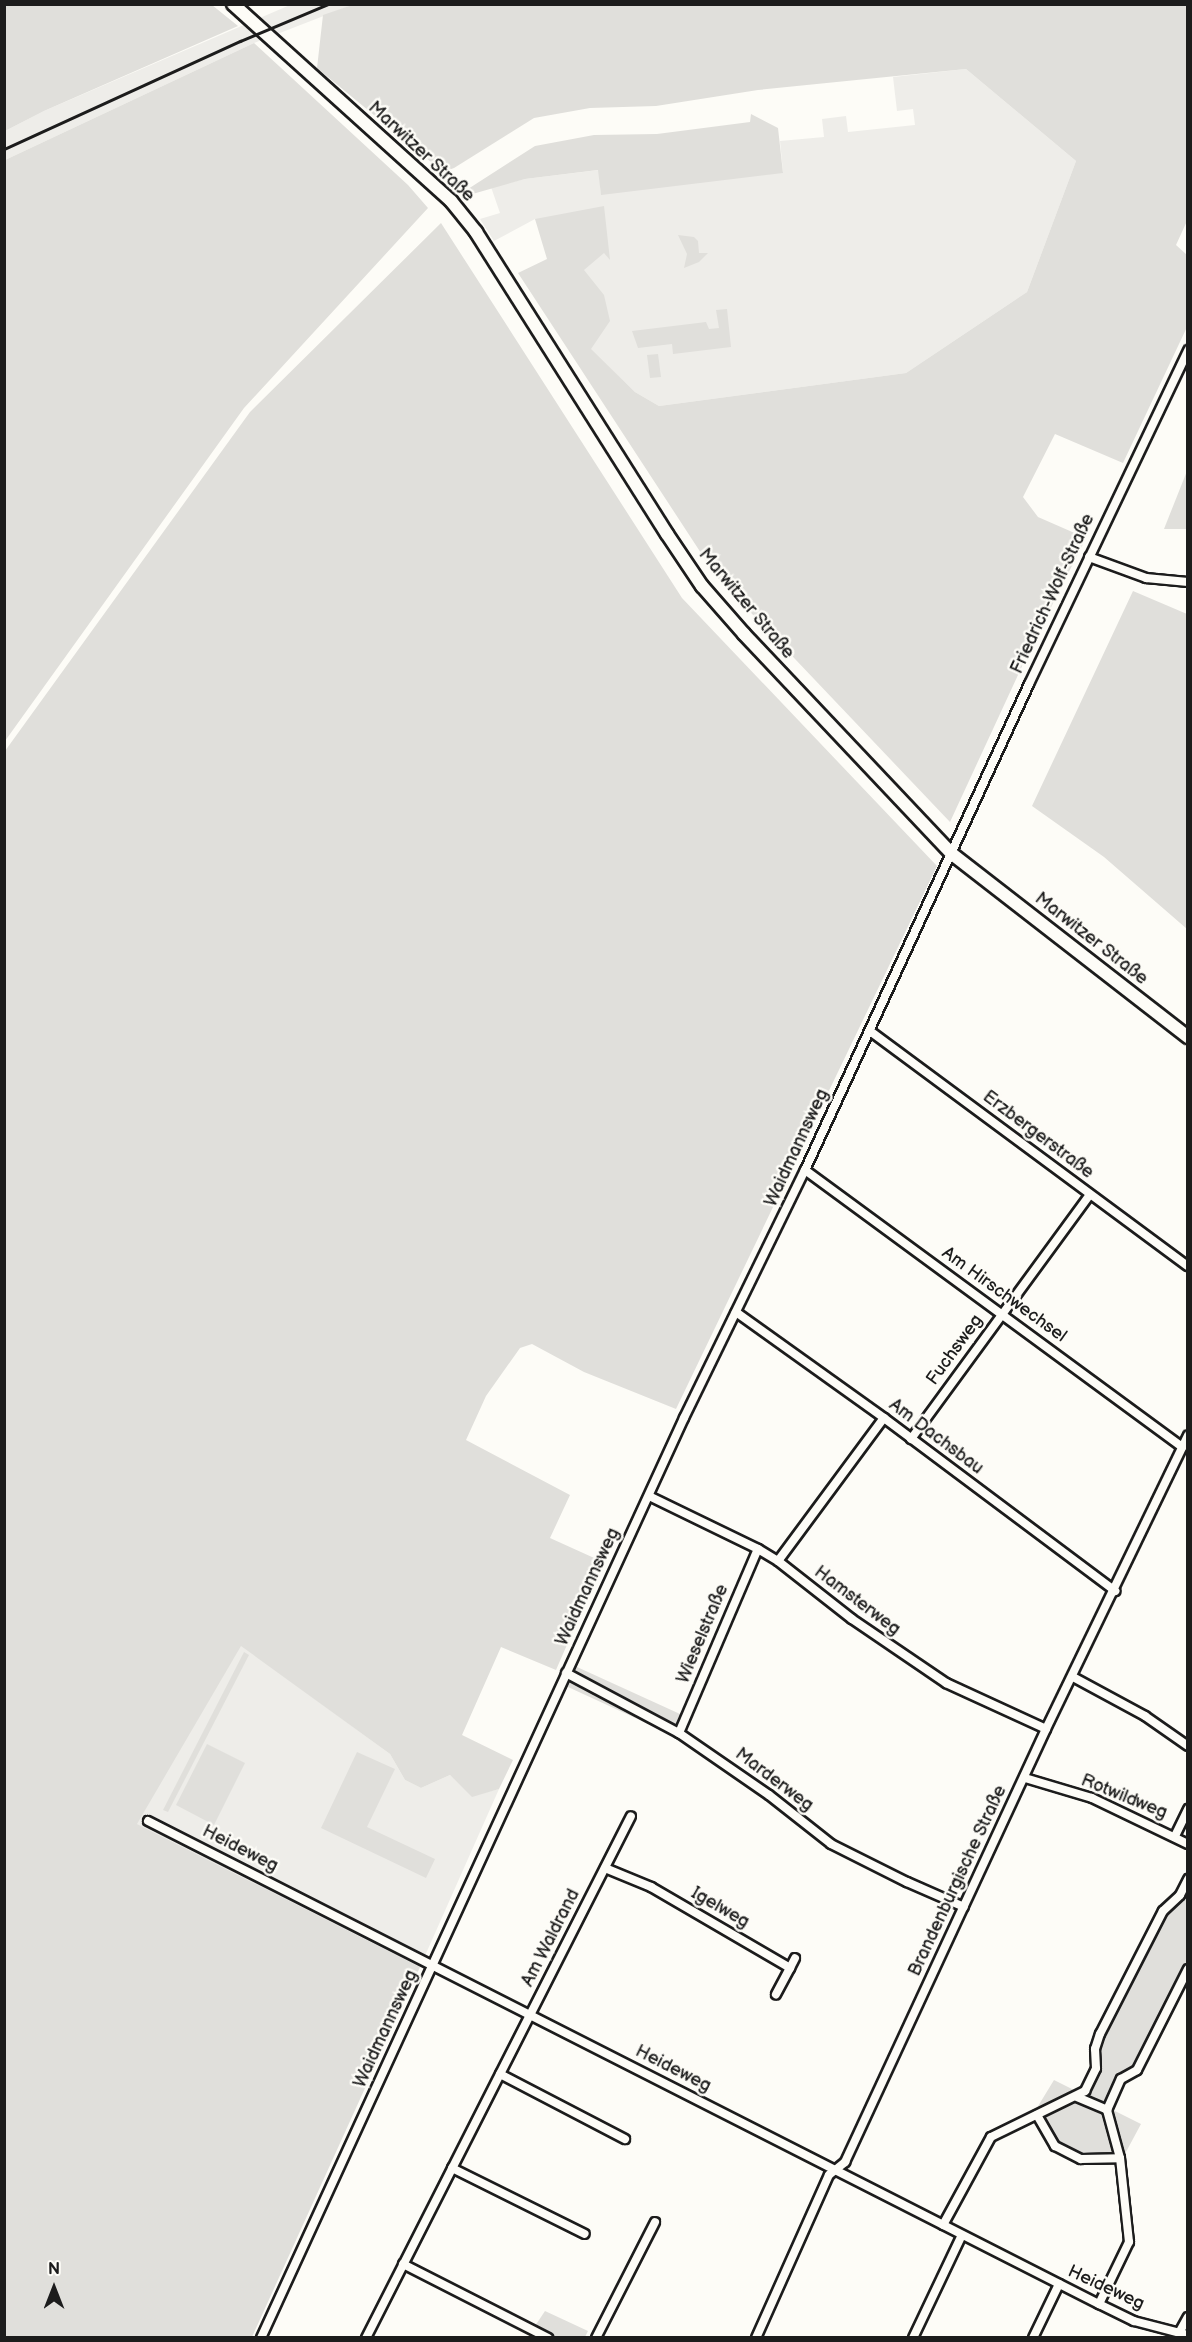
<!DOCTYPE html>
<meta charset="utf-8">
<style>
body{margin:0}
#map{position:relative;width:1192px;height:2342px;overflow:hidden;background:#fdfcf7;font-family:"Balsamiq Sans",sans-serif}
div>[style]{position:absolute}
.built>*{inset:0;background:#eeede9}
.green>*{inset:0;background:#e0dfdb}
.roads{filter:drop-shadow(2px 0 #1c1c1c) drop-shadow(-2px 0 #1c1c1c) drop-shadow(0 2px #1c1c1c) drop-shadow(0 -2px #1c1c1c)}
.minor>*{height:8px;margin:-4px;padding:0 4px;transform-origin:4px;border-radius:4px;background:#fdfcf7}
.secondary>*{height:12px;margin:-6px;padding:0 6px;transform-origin:6px;border-radius:6px;background:#fdfcf7}
.rail>*{height:3px;margin:-1.5px;padding:0 1.5px;transform-origin:1.5px;border-radius:1.5px;background:#1c1c1c}
span{translate:-50% -50%;white-space:nowrap;text-align:center;line-height:1.15;-webkit-text-stroke:5px #fdfcf7;paint-order:stroke}
.street-label{font-size:18px;color:#1c1c1c}
.frame{position:absolute;inset:0;border:6px solid #1c1c1c;pointer-events:none}
.north{position:absolute;left:24px;top:2258px;width:60px;height:60px;-webkit-text-stroke:4px #fdfcf7;paint-order:stroke;rotate:0deg;font-size:16px;font-weight:700;line-height:24px;text-align:center;color:#1c1c1c}
.north::after{content:'';display:block;margin:auto;width:21px;height:27px;background:#1c1c1c;clip-path:polygon(50% 0,100% 100%,50% 72%,0 100%)}
</style>
<div id="map">
<div class="built">
<i style="clip-path:polygon(290px 5px,352px 5px,254px 43px,5px 160px,5px 131px,44px 111px)"></i>
<i style="clip-path:polygon(966px 69px,1076px 161px,1027px 292px,906px 373px,659px 406px,635px 392px,568px 328px,574px 274px,535px 219px,494px 241px,480px 219px,500px 213px,491px 187px,525px 179px,599px 170px,601px 194px,783px 172px,780px 141px,824px 137px,822px 119px,846px 116px,848px 132px,915px 125px,913px 109px,897px 111px,893px 77px)"></i>
<i style="clip-path:polygon(241px 1645px,390px 1754px,405px 1780px,421px 1788px,450px 1775px,472px 1796px,499px 1789px,420px 1967px,136px 1824px)"></i>
</div>
<div class="green">
<i style="clip-path:polygon(4px 5px,212px 5px,238px 26px,44px 111px,5px 131px)"></i>
<i style="clip-path:polygon(352px 5px,1187px 5px,1187px 221px,1176px 245px,1187px 255px,1187px 327px,1123px 463px,1055px 434px,1023px 497px,1038px 517px,1086px 538px,1030px 649px,950px 822px,716px 576px,518px 273px,547px 259px,535px 219px,604px 206px,610px 260px,604px 253px,584px 270px,604px 295px,610px 321px,591px 349px,635px 392px,659px 406px,906px 373px,1027px 292px,1076px 161px,966px 69px,758px 90px,656px 106px,590px 108px,534px 118px,454px 168px,443px 172px,317px 68px,323px 15px)"></i>
<i style="clip-path:polygon(254px 43px,408px 185px,428px 208px,244px 408px,5px 741px,5px 160px)"></i>
<i style="clip-path:polygon(751px 114px,778px 128px,783px 173px,601px 195px,598px 170px,525px 179px,469px 195px,468px 189px,535px 146px,594px 135px,657px 134px,750px 122px)"></i>
<i style="clip-path:polygon(441px 223px,682px 598px,937px 866px,676px 1409px,584px 1372px,532px 1344px,520px 1348px,486px 1396px,466px 1440px,570px 1495px,550px 1538px,603px 1562px,556px 1670px,501px 1647px,462px 1735px,513px 1760px,499px 1789px,472px 1797px,450px 1775px,421px 1788px,405px 1780px,390px 1754px,241px 1646px,137px 1824px,420px 1967px,252px 2337px,5px 2337px,5px 751px,250px 412px)"></i>
<i style="clip-path:polygon(678px 235px,694px 237px,698px 241px,699px 253px,708px 253px,699px 262px,684px 268px,687px 254px)"></i>
<i style="clip-path:polygon(727px 309px,731px 347px,673px 354px,672px 344px,638px 348px,632px 331px,706px 322px,709px 329px,719px 328px,716px 310px)"></i>
<i style="clip-path:polygon(658px 354px,661px 377px,650px 378px,647px 355px)"></i>
<i style="clip-path:polygon(1187px 471px,1187px 529px,1164px 529px)"></i>
<i style="clip-path:polygon(1133px 591px,1187px 614px,1187px 929px,1104px 857px,1032px 806px)"></i>
<i style="clip-path:polygon(244px 1652px,249px 1655px,168px 1812px,163px 1810px)"></i>
<i style="clip-path:polygon(577px 1667px,691px 1719px,681px 1739px,568px 1687px)"></i>
<i style="clip-path:polygon(207px 1744px,245px 1763px,214px 1825px,176px 1805px)"></i>
<i style="clip-path:polygon(357px 1752px,395px 1769px,367px 1827px,435px 1859px,426px 1878px,321px 1828px)"></i>
<i style="clip-path:polygon(1187px 1870px,1187px 1978px,1142px 2071px,1125px 2082px,1113px 2110px,1141px 2124px,1119px 2165px,1080px 2165px,1050px 2149px,1032px 2116px,1054px 2080px,1078px 2092px,1092px 2067px,1089px 2048px,1160px 1906px,1175px 1894px)"></i>
<i style="clip-path:polygon(545px 2311px,588px 2331px,585px 2337px,553px 2337px,535px 2326px)"></i>
</div>
<div class="roads">
<div class="minor">
<i style="left:1089px;top:557px;width:61px;rotate:20.2deg"></i>
<i style="left:1146px;top:578px;width:42px;rotate:5.4deg"></i>
<i style="left:870px;top:1031px;width:395px;rotate:36.5deg"></i>
<i style="left:805px;top:1170px;width:468px;rotate:36.3deg"></i>
<i style="left:736px;top:1312px;width:182px;rotate:35.6deg"></i>
<i style="left:884px;top:1418px;width:289px;rotate:36.8deg"></i>
<i style="left:911px;top:1439px;width:303px;rotate:-53.8deg"></i>
<i style="left:649px;top:1496px;width:121px;rotate:25.9deg"></i>
<i style="left:758px;top:1549px;width:23px;rotate:31deg"></i>
<i style="left:778px;top:1561px;width:94px;rotate:38.1deg"></i>
<i style="left:852px;top:1619px;width:114px;rotate:34.2deg"></i>
<i style="left:946px;top:1683px;width:110px;rotate:24.7deg"></i>
<i style="left:778px;top:1561px;width:178px;rotate:-53.5deg"></i>
<i style="left:566px;top:1673px;width:128px;rotate:28deg"></i>
<i style="left:679px;top:1733px;width:109px;rotate:34.6deg"></i>
<i style="left:769px;top:1795px;width:79px;rotate:38.3deg"></i>
<i style="left:831px;top:1844px;width:85px;rotate:26.6deg"></i>
<i style="left:907px;top:1882px;width:62px;rotate:23.7deg"></i>
<i style="left:1073px;top:1677px;width:82px;rotate:28.4deg"></i>
<i style="left:1145px;top:1716px;width:52px;rotate:34.9deg"></i>
<i style="left:679px;top:1733px;width:200px;rotate:-66.8deg"></i>
<i style="left:1025px;top:1778px;width:70px;rotate:16.6deg"></i>
<i style="left:1092px;top:1798px;width:106px;rotate:25.6deg"></i>
<i style="left:148px;top:1821px;width:1067px;rotate:26.93deg"></i>
<i style="left:1099px;top:2304px;width:39px;rotate:26deg"></i>
<i style="left:1134px;top:2321px;width:56px;rotate:14.5deg"></i>
<i style="left:1175px;top:1836px;width:30px;rotate:-64deg"></i>
<i style="left:605px;top:1868px;width:50px;rotate:22.4deg"></i>
<i style="left:651px;top:1887px;width:161px;rotate:30.2deg"></i>
<i style="left:790px;top:1968px;width:30px;rotate:118deg"></i>
<i style="left:790px;top:1968px;width:11px;rotate:-63deg"></i>
<i style="left:500px;top:2074px;width:141px;rotate:27.5deg"></i>
<i style="left:1077px;top:2097px;width:33px;rotate:23deg"></i>
<i style="left:1037px;top:2115px;width:36px;rotate:60deg"></i>
<i style="left:1055px;top:2146px;width:29px;rotate:27deg"></i>
<i style="left:1081px;top:2159px;width:39px;rotate:-1deg"></i>
<i style="left:452px;top:2168px;width:148px;rotate:26.4deg"></i>
<i style="left:943px;top:2225px;width:100px;rotate:-61.4deg"></i>
<i style="left:991px;top:2137px;width:105px;rotate:-26.1deg"></i>
<i style="left:1085px;top:2091px;width:25px;rotate:-64deg"></i>
<i style="left:1096px;top:2068px;width:19px;rotate:-93deg"></i>
<i style="left:1095px;top:2049px;width:16px;rotate:-72deg"></i>
<i style="left:1100px;top:2034px;width:138px;rotate:-62.9deg"></i>
<i style="left:1163px;top:1911px;width:23px;rotate:-43deg"></i>
<i style="left:1180px;top:1895px;width:18px;rotate:-63deg"></i>
<i style="left:403px;top:2264px;width:163px;rotate:27deg"></i>
<i style="left:1099px;top:2304px;width:69px;rotate:-64.2deg"></i>
<i style="left:1129px;top:2242px;width:84px;rotate:-96.1deg"></i>
<i style="left:1120px;top:2158px;width:50px;rotate:-105.2deg"></i>
<i style="left:1107px;top:2110px;width:34px;rotate:-66deg"></i>
<i style="left:1121px;top:2079px;width:18px;rotate:-29deg"></i>
<i style="left:1137px;top:2070px;width:113px;rotate:-63.2deg"></i>
<i style="left:1179px;top:2333px;width:18px;rotate:-61deg"></i>
<i style="left:261px;top:2338px;width:1013px;rotate:-65.31deg"></i>
<i style="left:684px;top:1418px;width:276px;rotate:-64deg"></i>
<i style="left:805px;top:1170px;width:535px;rotate:-65.25deg"></i>
<i style="left:1029px;top:684px;width:370px;rotate:-64.5deg"></i>
<i style="left:366px;top:2338px;width:585px;rotate:-63.08deg"></i>
<i style="left:596px;top:2338px;width:130px;rotate:-63deg"></i>
<i style="left:756px;top:2338px;width:179px;rotate:-65.9deg"></i>
<i style="left:829px;top:2175px;width:21px;rotate:-39deg"></i>
<i style="left:845px;top:2162px;width:477px;rotate:-65.1deg"></i>
<i style="left:1046px;top:1729px;width:326px;rotate:-64.2deg"></i>
<i style="left:913px;top:2338px;width:114px;rotate:-64.6deg"></i>
<i style="left:1033px;top:2338px;width:60px;rotate:-64.3deg"></i>
</div>
<div class="secondary">
<i style="left:233px;top:4px;width:294px;rotate:42.1deg"></i>
<i style="left:451px;top:201px;width:40px;rotate:51deg"></i>
<i style="left:476px;top:232px;width:357px;rotate:57.7deg"></i>
<i style="left:667px;top:534px;width:63px;rotate:56.1deg"></i>
<i style="left:702px;top:586px;width:64px;rotate:48.8deg"></i>
<i style="left:744px;top:634px;width:303px;rotate:46.6deg"></i>
<i style="left:952px;top:854px;width:299px;rotate:37.8deg"></i>
</div>
</div>
<div class="rail">
<i style="left:4px;top:149px;width:260px;rotate:-24.6deg"></i>
<i style="left:240px;top:41px;width:95px;rotate:-22.8deg"></i>
</div>
<div class="street-label">
<span style="left:421px;top:152px;rotate:43deg">Marwitzer Straße</span>
<span style="left:1053px;top:594px;rotate:-65deg">Friedrich-Wolf-Straße</span>
<span style="left:746px;top:604px;rotate:50deg">Marwitzer Straße</span>
<span style="left:1091px;top:939px;rotate:38deg">Marwitzer Straße</span>
<span style="left:1038px;top:1135px;rotate:37deg">Erzbergerstraße</span>
<span style="left:797px;top:1148px;rotate:-65deg">Waidmannsweg</span>
<span style="left:1004px;top:1295px;rotate:36deg">Am Hirschwechsel</span>
<span style="left:955px;top:1350px;rotate:-54deg">Fuchsweg</span>
<span style="left:936px;top:1437px;rotate:37deg">Am Dachsbau</span>
<span style="left:588px;top:1587px;rotate:-65deg">Waidmannsweg</span>
<span style="left:857px;top:1601px;rotate:37deg">Hamsterweg</span>
<span style="left:703px;top:1634px;rotate:-67deg">Wieselstraße</span>
<span style="left:774px;top:1780px;rotate:37deg">Marderweg</span>
<span style="left:1124px;top:1797px;rotate:22deg">Rotwildweg</span>
<span style="left:240px;top:1849px;rotate:27deg">Heideweg</span>
<span style="left:958px;top:1881px;rotate:-65deg">Brandenburgische Straße</span>
<span style="left:720px;top:1908px;rotate:30deg">Igelweg</span>
<span style="left:551px;top:1938px;rotate:-63deg">Am Waldrand</span>
<span style="left:386px;top:2029px;rotate:-65deg">Waidmannsweg</span>
<span style="left:673px;top:2069px;rotate:27deg">Heideweg</span>
<span style="left:1106px;top:2288px;rotate:25deg">Heideweg</span>
</div>
<div class="frame"></div>
<div class="north">N</div>
</div>
